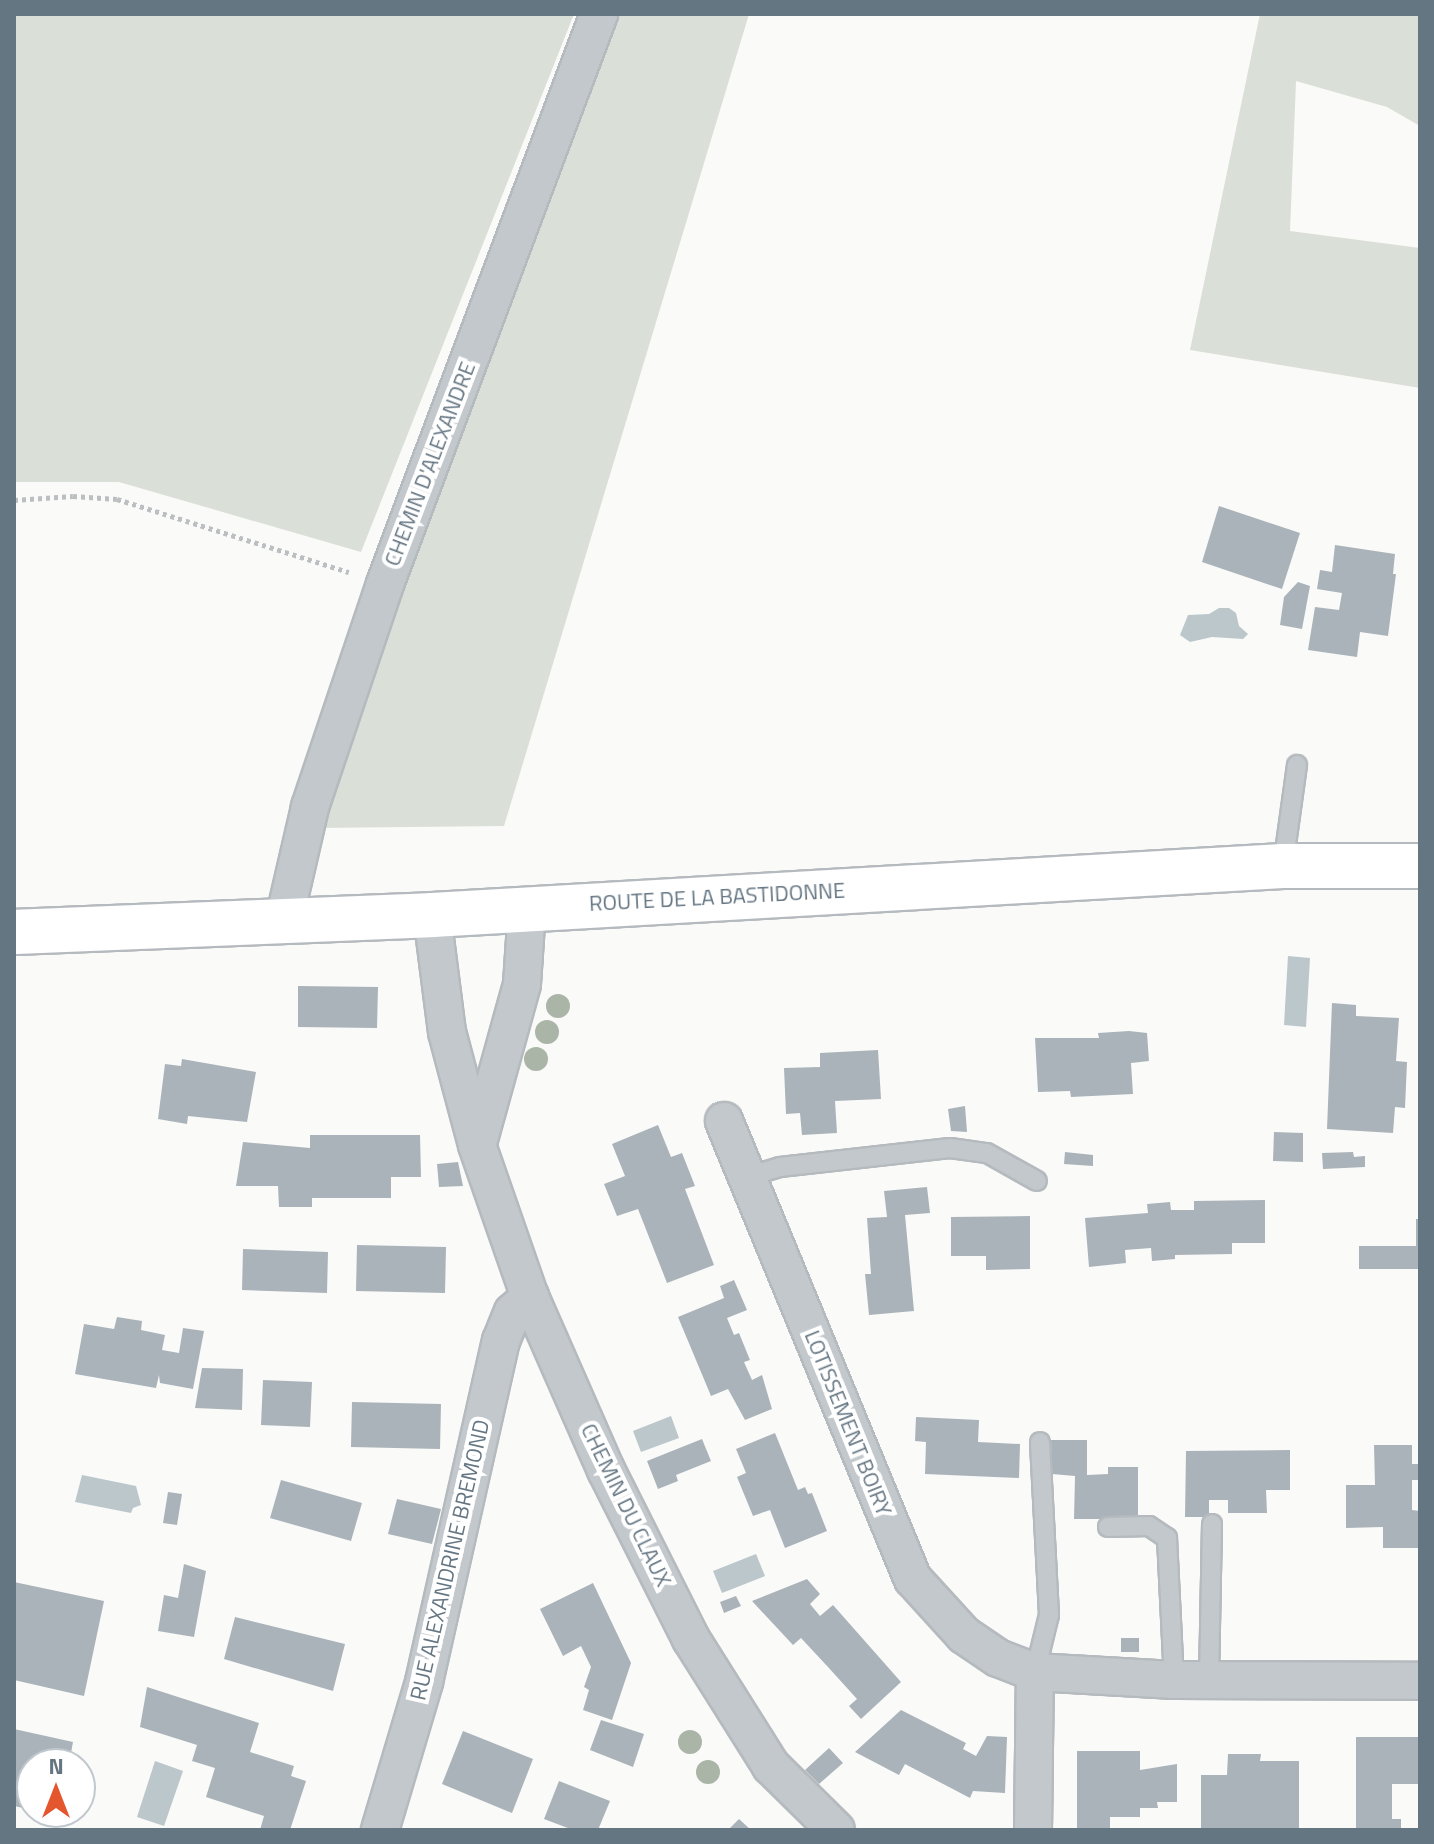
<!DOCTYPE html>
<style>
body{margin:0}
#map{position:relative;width:1434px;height:1844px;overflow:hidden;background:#fafaf8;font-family:"Titillium Web",sans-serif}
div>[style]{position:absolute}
.green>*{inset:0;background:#dadfd7}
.water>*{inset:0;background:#bbc7cb}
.building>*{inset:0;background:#aab3b9}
.path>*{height:5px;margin-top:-2.5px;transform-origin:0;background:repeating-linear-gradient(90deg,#bbbfc2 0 4px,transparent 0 8px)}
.roads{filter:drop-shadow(2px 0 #b5babe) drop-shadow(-2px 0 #b5babe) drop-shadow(0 2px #b5babe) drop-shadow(0 -2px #b5babe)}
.service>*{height:18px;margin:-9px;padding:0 9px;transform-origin:9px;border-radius:9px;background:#c3c8cc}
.minor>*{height:36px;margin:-18px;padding:0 18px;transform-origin:18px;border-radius:18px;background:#c3c8cc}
.primary>*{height:44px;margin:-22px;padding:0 22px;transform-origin:22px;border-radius:22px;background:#fff}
.trees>*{width:24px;height:24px;margin:-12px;border-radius:50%;background:#aab4a7}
span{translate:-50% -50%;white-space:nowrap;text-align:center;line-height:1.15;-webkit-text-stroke:8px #fff;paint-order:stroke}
.street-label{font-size:22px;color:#657683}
.frame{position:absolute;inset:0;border:16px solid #657683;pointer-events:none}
.north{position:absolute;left:16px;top:1748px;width:80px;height:80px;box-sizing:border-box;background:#fff;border:2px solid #c1c8cd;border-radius:50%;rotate:0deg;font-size:22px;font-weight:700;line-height:32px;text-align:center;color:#657683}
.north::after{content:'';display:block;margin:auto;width:28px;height:36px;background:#e4572e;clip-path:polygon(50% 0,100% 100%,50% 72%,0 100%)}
</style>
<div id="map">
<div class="green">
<i style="clip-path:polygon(14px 14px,574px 14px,361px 552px,119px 482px,14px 482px)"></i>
<i style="clip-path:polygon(617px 14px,749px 14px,504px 826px,314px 828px)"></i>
<i style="clip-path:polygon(1260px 14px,1418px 14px,1420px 18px,1420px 126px,1387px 107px,1296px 81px,1290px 231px,1420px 248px,1420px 388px,1190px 350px)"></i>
</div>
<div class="water">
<i style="clip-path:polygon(1219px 608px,1229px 608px,1236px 613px,1239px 626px,1248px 634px,1243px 639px,1212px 637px,1190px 642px,1180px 635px,1188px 615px,1209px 614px)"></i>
<i style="clip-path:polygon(1288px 956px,1310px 958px,1306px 1027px,1284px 1025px)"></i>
<i style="clip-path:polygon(671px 1416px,679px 1438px,641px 1452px,633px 1431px)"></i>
<i style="clip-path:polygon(82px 1475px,136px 1486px,141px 1505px,133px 1508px,131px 1513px,75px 1502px)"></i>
<i style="clip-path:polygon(756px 1554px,765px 1576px,722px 1593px,713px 1571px)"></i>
<i style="clip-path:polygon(155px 1761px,183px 1771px,164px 1826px,137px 1817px)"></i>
</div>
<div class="building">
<i style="clip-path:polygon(1219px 506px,1300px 533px,1282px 589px,1202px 562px)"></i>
<i style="clip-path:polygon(1335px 545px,1395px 554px,1393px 574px,1396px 574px,1388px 636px,1360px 632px,1357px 657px,1308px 650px,1315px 607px,1339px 610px,1342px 593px,1317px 589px,1320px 570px,1332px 572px)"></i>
<i style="clip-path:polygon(1298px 582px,1310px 586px,1302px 629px,1280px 625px,1284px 597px)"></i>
<i style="clip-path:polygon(298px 986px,378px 987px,377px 1028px,298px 1027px)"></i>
<i style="clip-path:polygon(1332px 1003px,1356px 1005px,1356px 1016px,1399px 1018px,1396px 1061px,1407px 1062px,1405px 1108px,1395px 1107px,1393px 1133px,1327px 1129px)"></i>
<i style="clip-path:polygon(1129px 1031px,1147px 1033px,1149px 1061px,1131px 1063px,1133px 1094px,1071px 1097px,1070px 1091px,1038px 1092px,1035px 1038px,1099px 1038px,1098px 1033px)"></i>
<i style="clip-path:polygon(878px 1050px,881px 1099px,835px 1101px,837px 1133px,802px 1135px,800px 1113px,786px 1114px,784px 1068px,820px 1067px,820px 1053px)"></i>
<i style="clip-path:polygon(182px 1059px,256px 1072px,247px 1122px,188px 1116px,187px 1124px,158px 1119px,165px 1064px,181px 1066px)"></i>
<i style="clip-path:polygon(965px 1106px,967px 1132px,951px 1131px,948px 1109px)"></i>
<i style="clip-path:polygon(658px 1125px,671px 1157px,682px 1153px,695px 1186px,685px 1189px,714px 1265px,667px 1283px,638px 1209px,617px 1216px,604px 1184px,625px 1176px,612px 1144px)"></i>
<i style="clip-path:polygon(1274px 1132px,1303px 1133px,1303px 1162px,1273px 1161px)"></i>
<i style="clip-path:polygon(310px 1135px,420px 1135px,421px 1177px,391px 1177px,391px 1198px,312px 1198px,312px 1207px,279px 1207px,278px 1186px,236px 1186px,243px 1142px,310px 1148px)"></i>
<i style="clip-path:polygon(1065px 1152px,1093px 1155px,1093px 1166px,1064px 1164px)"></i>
<i style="clip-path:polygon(1353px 1152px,1354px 1157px,1365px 1156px,1365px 1167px,1323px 1169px,1322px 1153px)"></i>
<i style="clip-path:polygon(458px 1162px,463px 1186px,439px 1187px,437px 1164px)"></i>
<i style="clip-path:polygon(927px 1187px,930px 1213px,905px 1215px,914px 1311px,869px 1315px,865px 1274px,871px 1274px,867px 1218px,887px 1217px,884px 1191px)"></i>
<i style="clip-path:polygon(1265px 1200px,1265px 1243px,1232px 1243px,1232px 1254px,1175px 1255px,1175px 1259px,1152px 1261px,1151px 1248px,1125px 1250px,1126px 1263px,1089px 1267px,1085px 1218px,1148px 1213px,1147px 1204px,1170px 1202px,1171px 1210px,1194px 1210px,1194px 1201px)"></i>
<i style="clip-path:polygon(1030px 1216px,1030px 1269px,986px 1270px,986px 1256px,951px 1256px,951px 1217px)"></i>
<i style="clip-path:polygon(1416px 1219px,1420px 1219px,1420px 1269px,1359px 1269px,1359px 1246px,1416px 1246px)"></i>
<i style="clip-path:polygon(357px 1245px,446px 1247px,445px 1293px,356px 1291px)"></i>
<i style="clip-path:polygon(243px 1249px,328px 1252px,327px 1293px,242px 1290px)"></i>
<i style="clip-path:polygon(734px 1280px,747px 1310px,727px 1318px,734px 1335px,739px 1333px,750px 1360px,744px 1362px,752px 1380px,762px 1375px,772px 1409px,745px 1420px,728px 1389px,711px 1396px,678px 1317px,724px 1298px,720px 1286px)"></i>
<i style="clip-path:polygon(117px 1317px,142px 1321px,141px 1330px,165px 1335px,162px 1350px,179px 1353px,183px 1328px,204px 1331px,193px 1389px,160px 1383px,159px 1375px,156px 1388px,75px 1374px,84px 1324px,114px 1329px)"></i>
<i style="clip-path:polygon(202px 1368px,243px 1369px,242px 1410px,195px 1408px)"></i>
<i style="clip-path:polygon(263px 1380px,312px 1382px,310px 1427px,261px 1425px)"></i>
<i style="clip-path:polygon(352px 1402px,441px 1404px,440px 1449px,351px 1447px)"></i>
<i style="clip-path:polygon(916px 1417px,979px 1420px,978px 1442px,1020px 1444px,1019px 1478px,925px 1474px,926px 1442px,915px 1441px)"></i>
<i style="clip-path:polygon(775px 1433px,798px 1490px,805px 1487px,808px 1494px,812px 1493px,827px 1531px,785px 1548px,770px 1510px,753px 1516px,737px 1477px,746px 1473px,736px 1449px)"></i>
<i style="clip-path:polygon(702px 1439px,711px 1461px,676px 1475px,678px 1481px,658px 1489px,647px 1461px)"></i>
<i style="clip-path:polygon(1051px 1440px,1087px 1440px,1087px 1475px,1108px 1474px,1108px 1467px,1138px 1467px,1138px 1519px,1074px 1519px,1075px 1476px,1052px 1474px)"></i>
<i style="clip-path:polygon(1374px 1445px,1412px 1445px,1412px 1464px,1420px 1464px,1420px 1480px,1412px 1480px,1412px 1510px,1420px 1511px,1420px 1548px,1383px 1548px,1383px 1527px,1346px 1528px,1346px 1485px,1375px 1485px)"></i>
<i style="clip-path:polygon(1290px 1450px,1290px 1490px,1266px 1490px,1267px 1513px,1228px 1513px,1228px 1500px,1209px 1500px,1209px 1517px,1185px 1517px,1186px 1451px)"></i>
<i style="clip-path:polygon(281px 1480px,362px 1503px,351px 1541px,270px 1518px)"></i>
<i style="clip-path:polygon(168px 1492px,182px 1494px,177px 1525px,163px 1523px)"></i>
<i style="clip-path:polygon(397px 1499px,441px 1509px,432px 1544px,388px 1534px)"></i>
<i style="clip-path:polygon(184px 1564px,206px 1571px,194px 1637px,158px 1631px,164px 1595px,178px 1598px)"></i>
<i style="clip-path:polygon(807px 1579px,820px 1594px,810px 1604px,820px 1616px,833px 1605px,901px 1682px,861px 1719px,849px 1706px,857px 1699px,828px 1667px,801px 1638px,793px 1645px,752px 1601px)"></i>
<i style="clip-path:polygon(14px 1582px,104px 1601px,84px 1696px,14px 1680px)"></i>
<i style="clip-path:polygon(593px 1583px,631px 1663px,612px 1720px,583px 1710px,589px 1690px,584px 1687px,591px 1667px,581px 1646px,563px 1656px,540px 1609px)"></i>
<i style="clip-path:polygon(736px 1596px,741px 1606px,724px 1613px,720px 1602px)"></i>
<i style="clip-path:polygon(235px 1617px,345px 1644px,333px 1691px,224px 1659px)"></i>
<i style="clip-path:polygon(1121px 1638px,1139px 1638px,1139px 1652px,1121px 1652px)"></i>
<i style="clip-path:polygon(147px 1687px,259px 1723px,250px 1752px,294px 1766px,291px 1776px,306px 1781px,290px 1830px,260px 1830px,264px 1816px,206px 1797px,215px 1768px,192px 1761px,197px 1745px,140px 1727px)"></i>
<i style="clip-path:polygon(901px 1710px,966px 1743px,963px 1749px,976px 1756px,987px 1736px,1007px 1737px,1005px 1793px,973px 1791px,970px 1798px,905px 1764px,899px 1775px,855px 1752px)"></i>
<i style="clip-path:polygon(601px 1720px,644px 1734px,633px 1767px,590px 1750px)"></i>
<i style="clip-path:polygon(14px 1729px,73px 1742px,69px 1764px,32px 1764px,32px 1810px,14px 1806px)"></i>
<i style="clip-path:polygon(463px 1731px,533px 1759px,512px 1813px,442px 1784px)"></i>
<i style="clip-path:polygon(1356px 1737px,1420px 1737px,1420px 1784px,1392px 1784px,1392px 1819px,1401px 1819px,1401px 1830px,1356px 1830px)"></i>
<i style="clip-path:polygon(829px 1748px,843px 1763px,819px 1784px,805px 1770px)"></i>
<i style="clip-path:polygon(1077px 1751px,1140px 1751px,1140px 1770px,1177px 1764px,1177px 1802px,1157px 1802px,1158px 1808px,1140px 1808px,1140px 1817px,1110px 1817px,1110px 1828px,1077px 1828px)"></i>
<i style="clip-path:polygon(1228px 1754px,1261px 1754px,1260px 1761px,1299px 1761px,1299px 1830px,1201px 1830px,1201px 1775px,1227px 1775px)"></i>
<i style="clip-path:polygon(559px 1781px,610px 1801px,598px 1830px,573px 1830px,544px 1819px)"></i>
<i style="clip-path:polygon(739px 1819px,751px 1830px,728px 1830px)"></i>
</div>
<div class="path">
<i style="left:14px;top:500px;width:59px;rotate:-3.9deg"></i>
<i style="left:73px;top:496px;width:44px;rotate:3.9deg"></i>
<i style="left:117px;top:499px;width:243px;rotate:17.5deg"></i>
</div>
<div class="roads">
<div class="service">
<i style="left:1283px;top:866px;width:102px;rotate:-82.1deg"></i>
<i style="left:747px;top:1177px;width:34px;rotate:-17deg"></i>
<i style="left:780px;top:1167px;width:171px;rotate:-6.4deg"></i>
<i style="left:950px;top:1148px;width:37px;rotate:8deg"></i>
<i style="left:987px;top:1153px;width:57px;rotate:29.2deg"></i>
<i style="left:1108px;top:1527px;width:41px;rotate:-1.4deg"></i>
<i style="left:1149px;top:1526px;width:22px;rotate:34deg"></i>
<i style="left:1167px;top:1538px;width:142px;rotate:87.2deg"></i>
<i style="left:1035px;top:1672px;width:59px;rotate:-76.2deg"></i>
<i style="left:1049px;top:1615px;width:173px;rotate:-93deg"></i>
<i style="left:1209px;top:1680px;width:156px;rotate:-88.9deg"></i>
</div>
<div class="minor">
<i style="left:432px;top:915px;width:118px;rotate:82.7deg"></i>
<i style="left:447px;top:1032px;width:117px;rotate:75.1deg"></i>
<i style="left:477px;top:1145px;width:161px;rotate:70.8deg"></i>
<i style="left:530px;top:1297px;width:189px;rotate:66.3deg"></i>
<i style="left:606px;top:1470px;width:189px;rotate:63.3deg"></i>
<i style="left:691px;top:1639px;width:150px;rotate:57.8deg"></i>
<i style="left:771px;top:1766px;width:91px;rotate:44.6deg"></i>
<i style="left:284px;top:920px;width:116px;rotate:-77deg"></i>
<i style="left:310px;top:807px;width:235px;rotate:-71.4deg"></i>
<i style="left:385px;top:584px;width:609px;rotate:-69.42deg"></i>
<i style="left:724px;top:1121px;width:495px;rotate:67.6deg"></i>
<i style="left:913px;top:1579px;width:76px;rotate:47.7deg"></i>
<i style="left:964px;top:1635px;width:41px;rotate:34.1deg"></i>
<i style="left:998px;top:1658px;width:40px;rotate:21deg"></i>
<i style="left:1035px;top:1672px;width:139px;rotate:3.3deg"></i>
<i style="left:1174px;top:1680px;width:246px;rotate:0.2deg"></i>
<i style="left:478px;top:1143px;width:165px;rotate:-74.5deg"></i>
<i style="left:522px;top:984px;width:76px;rotate:-86.2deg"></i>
<i style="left:380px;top:1830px;width:154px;rotate:-73.4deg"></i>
<i style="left:424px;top:1682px;width:350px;rotate:-77.3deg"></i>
<i style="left:501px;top:1341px;width:31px;rotate:-68deg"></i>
<i style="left:513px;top:1312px;width:23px;rotate:-41deg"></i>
<i style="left:1033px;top:1830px;width:158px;rotate:-89.3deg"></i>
</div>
<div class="primary">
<i style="left:14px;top:932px;width:418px;rotate:-2.3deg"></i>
<i style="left:432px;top:915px;width:852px;rotate:-3.3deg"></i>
<i style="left:1283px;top:866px;width:137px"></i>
</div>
</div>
<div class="trees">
<i style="left:558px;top:1006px"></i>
<i style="left:547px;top:1032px"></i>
<i style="left:536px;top:1059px"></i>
<i style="left:690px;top:1742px"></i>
<i style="left:708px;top:1772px"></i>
</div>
<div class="street-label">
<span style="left:430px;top:464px;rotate:-69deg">CHEMIN D'ALEXANDRE</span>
<span style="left:717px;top:897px;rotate:-3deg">ROUTE DE LA BASTIDONNE</span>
<span style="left:848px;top:1423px;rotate:68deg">LOTISSEMENT BOIRY</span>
<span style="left:626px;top:1505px;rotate:64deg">CHEMIN DU CLAUX</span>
<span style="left:450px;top:1560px;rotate:-77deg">RUE ALEXANDRINE BREMOND</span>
</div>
<div class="frame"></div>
<div class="north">N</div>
</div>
